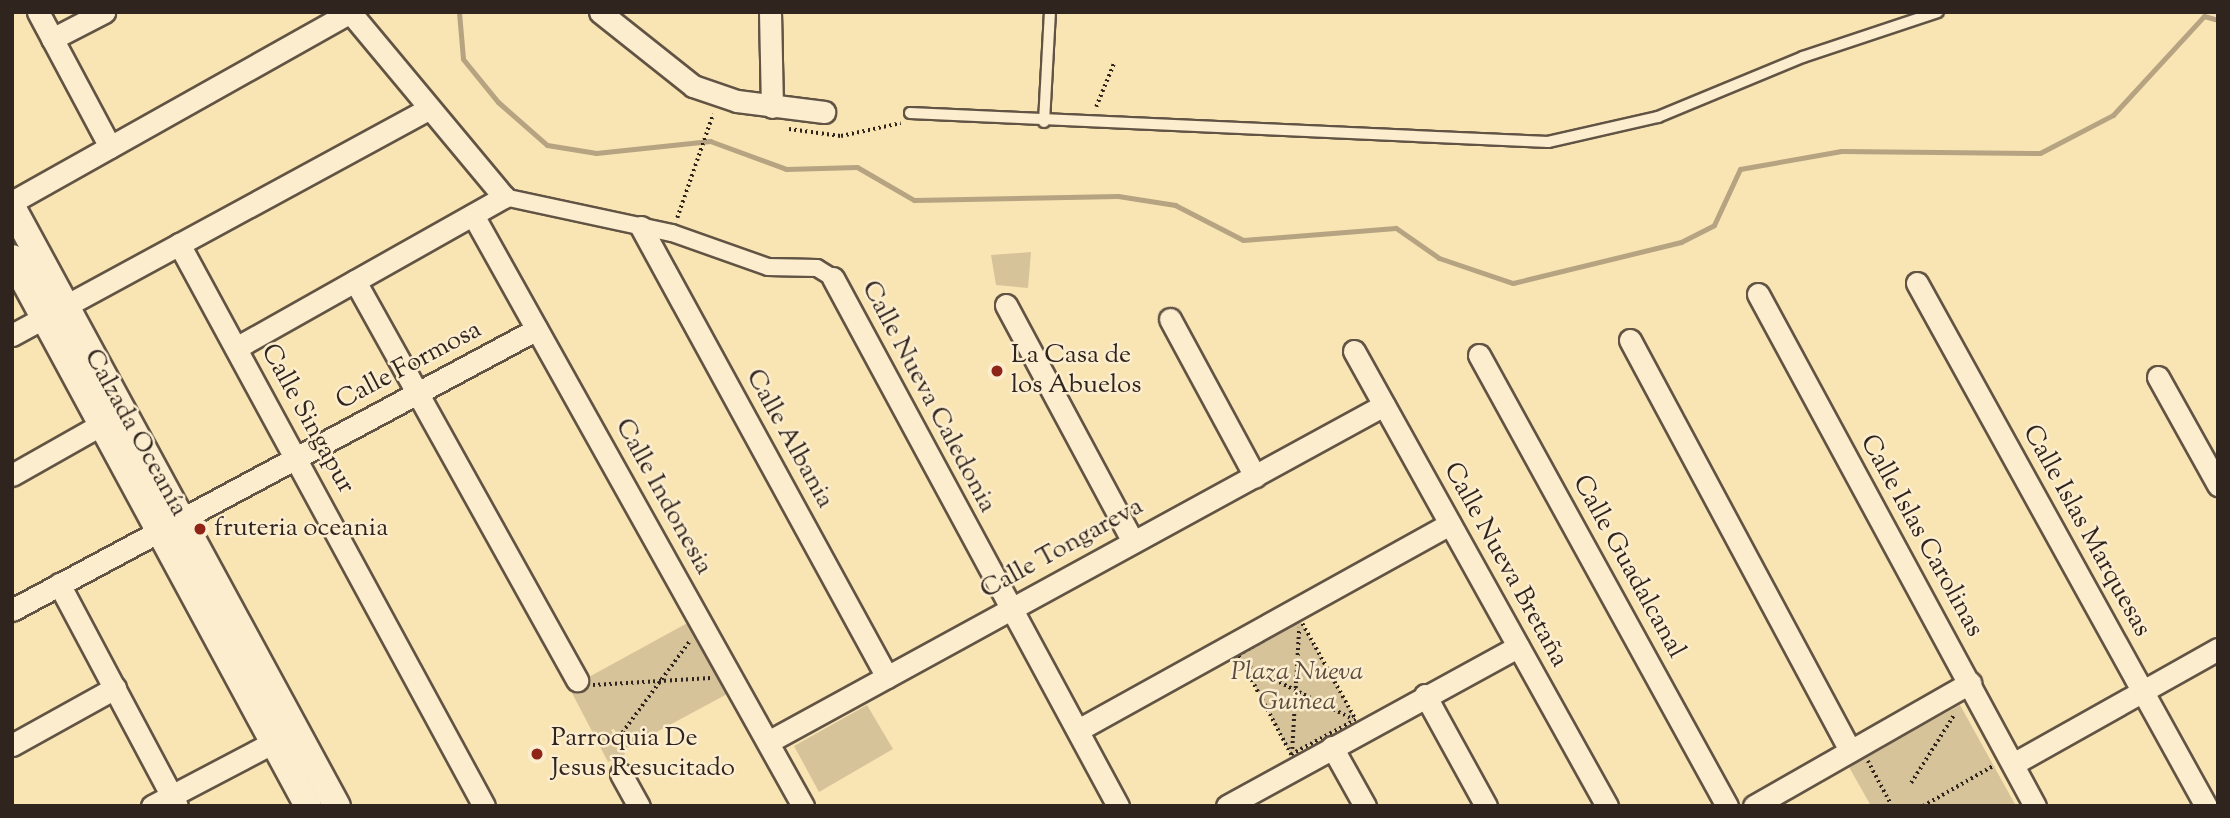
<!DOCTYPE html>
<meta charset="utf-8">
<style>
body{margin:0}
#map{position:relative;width:2230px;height:818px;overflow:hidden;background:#f9e4b3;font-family:"Sorts Mill Goudy",serif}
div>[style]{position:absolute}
.green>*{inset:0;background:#d7c39a}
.stream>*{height:5px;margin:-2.5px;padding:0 2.5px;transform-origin:2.5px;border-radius:2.5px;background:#b5a381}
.path>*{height:3.5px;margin-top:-1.75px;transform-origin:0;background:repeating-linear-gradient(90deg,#30241f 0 2px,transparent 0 5.5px)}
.roads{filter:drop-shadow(2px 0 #625444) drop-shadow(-2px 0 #625444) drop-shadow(0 2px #625444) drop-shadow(0 -2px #625444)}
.service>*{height:10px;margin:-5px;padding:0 5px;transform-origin:5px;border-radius:5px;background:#fbedce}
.pedestrian>*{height:16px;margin:-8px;padding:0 8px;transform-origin:8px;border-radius:8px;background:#fbedce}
.minor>*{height:21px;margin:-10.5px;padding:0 10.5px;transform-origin:10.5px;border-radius:10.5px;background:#fbedce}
.tertiary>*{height:26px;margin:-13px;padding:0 13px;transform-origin:13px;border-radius:13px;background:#fbedce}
.dots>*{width:19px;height:19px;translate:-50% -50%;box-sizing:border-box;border:4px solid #fbedce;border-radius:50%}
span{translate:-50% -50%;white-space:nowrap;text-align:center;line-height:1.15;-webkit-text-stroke:5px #fbedce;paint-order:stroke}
.poi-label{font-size:26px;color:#30241f}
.left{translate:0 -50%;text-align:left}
.street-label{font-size:26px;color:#30241f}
.park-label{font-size:26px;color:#5a4c3e;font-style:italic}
.frame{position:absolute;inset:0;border:14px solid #30241f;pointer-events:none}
</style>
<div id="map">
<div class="green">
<i style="clip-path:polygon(1031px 252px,1028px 288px,996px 285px,991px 255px)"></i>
<i style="clip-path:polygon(1297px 615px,1356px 720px,1291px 755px,1236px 650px)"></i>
<i style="clip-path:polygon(691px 621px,729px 693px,625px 749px,614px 729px,611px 730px,625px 754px,608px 762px,572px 693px,589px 683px,587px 678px)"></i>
<i style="clip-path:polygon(867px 705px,893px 749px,819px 792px,794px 746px)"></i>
<i style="clip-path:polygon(1960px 705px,2016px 806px,1871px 806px,1849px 767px)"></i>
</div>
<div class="stream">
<i style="left:459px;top:12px;width:47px;rotate:85.1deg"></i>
<i style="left:463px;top:59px;width:55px;rotate:50.9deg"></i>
<i style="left:498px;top:102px;width:65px;rotate:41.3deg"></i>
<i style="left:547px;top:145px;width:50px;rotate:9.3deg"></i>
<i style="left:596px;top:153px;width:115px;rotate:-6deg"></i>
<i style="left:710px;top:141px;width:81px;rotate:20.2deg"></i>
<i style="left:786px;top:169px;width:71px;rotate:-1.6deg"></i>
<i style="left:857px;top:167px;width:66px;rotate:30.1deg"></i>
<i style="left:914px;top:200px;width:204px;rotate:-1.1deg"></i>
<i style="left:1118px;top:196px;width:58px;rotate:9deg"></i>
<i style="left:1175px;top:205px;width:76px;rotate:27.2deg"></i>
<i style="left:1243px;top:240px;width:153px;rotate:-4.5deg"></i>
<i style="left:1396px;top:228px;width:52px;rotate:34.9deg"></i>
<i style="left:1439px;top:258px;width:78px;rotate:18.7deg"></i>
<i style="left:1513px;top:283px;width:173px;rotate:-13.7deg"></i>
<i style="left:1681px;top:242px;width:37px;rotate:-27deg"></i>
<i style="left:1714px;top:225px;width:62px;rotate:-65.1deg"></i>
<i style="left:1740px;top:169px;width:103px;rotate:-10.1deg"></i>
<i style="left:1841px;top:151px;width:199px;rotate:0.6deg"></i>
<i style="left:2040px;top:153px;width:82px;rotate:-27.5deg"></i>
<i style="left:2113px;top:115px;width:134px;rotate:-47.4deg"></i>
<i style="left:2204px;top:16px;width:15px;rotate:16deg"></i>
</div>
<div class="path">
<i style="left:1096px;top:107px;width:48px;rotate:-67.8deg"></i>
<i style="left:789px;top:129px;width:52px;rotate:7.7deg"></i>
<i style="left:841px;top:136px;width:61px;rotate:-12.2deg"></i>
<i style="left:677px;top:218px;width:110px;rotate:-70.9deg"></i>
<i style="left:1300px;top:619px;width:115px;rotate:61deg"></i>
<i style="left:1356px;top:720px;width:74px;rotate:151.7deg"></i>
<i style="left:1291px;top:755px;width:113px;rotate:-117.9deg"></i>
<i style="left:1238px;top:655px;width:72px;rotate:-30.1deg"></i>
<i style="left:1245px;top:665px;width:119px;rotate:26.6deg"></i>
<i style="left:593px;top:685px;width:118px;rotate:-3.4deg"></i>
<i style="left:619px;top:737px;width:118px;rotate:-53.6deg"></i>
<i style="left:1292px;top:749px;width:121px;rotate:-86.7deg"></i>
<i style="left:1868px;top:761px;width:51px;rotate:61.9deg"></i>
<i style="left:1911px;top:783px;width:80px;rotate:-57.7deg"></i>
<i style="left:1923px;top:806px;width:81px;rotate:-29.7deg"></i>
</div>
<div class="roads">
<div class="service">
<i style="left:910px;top:113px;width:639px;rotate:2.6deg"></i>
<i style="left:1548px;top:142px;width:113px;rotate:-12.8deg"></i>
<i style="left:1658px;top:117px;width:157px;rotate:-22.5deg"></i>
<i style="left:1803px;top:57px;width:142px;rotate:-18.4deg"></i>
<i style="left:1044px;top:122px;width:110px;rotate:-86.9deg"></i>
</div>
<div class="pedestrian">
<i style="left:504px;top:197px;width:172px;rotate:12.1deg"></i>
<i style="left:672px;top:233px;width:102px;rotate:19.5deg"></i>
<i style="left:768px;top:267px;width:49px;rotate:1.2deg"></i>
<i style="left:817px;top:268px;width:19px;rotate:32deg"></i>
</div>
<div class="minor">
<i style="left:38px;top:12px;width:153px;rotate:61.9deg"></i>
<i style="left:600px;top:12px;width:119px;rotate:38.5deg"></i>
<i style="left:693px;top:86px;width:46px;rotate:18.8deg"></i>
<i style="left:737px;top:101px;width:88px;rotate:7.2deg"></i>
<i style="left:770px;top:12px;width:95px;rotate:88.8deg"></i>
<i style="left:52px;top:39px;width:59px;rotate:-27.4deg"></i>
<i style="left:12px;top:202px;width:389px;rotate:-29.3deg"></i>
<i style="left:473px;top:215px;width:677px;rotate:60.82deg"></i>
<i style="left:641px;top:227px;width:513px;rotate:61.34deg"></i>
<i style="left:179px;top:244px;width:639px;rotate:61.51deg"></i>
<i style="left:833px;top:278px;width:600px;rotate:61.64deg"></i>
<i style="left:355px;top:281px;width:457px;rotate:60.9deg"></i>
<i style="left:1917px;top:283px;width:598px;rotate:61.08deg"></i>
<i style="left:1758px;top:294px;width:582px;rotate:61.59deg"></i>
<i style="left:1006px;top:305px;width:269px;rotate:61.8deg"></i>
<i style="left:1170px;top:319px;width:179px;rotate:61.6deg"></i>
<i style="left:12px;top:335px;width:473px;rotate:-28.5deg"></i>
<i style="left:1630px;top:340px;width:466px;rotate:61.8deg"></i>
<i style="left:236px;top:348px;width:308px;rotate:-29.4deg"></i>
<i style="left:504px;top:197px;width:241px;rotate:-129.8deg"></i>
<i style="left:1354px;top:351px;width:521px;rotate:60.92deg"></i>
<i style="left:1479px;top:355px;width:515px;rotate:61.19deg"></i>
<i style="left:2158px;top:377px;width:124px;rotate:60.9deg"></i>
<i style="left:12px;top:475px;width:106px;rotate:-29.5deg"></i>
<i style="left:59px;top:584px;width:251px;rotate:62deg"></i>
<i style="left:12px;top:610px;width:595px;rotate:-28.16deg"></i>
<i style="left:1425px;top:695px;width:127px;rotate:61.2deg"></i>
<i style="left:1078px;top:730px;width:425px;rotate:-29deg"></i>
<i style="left:768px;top:742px;width:702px;rotate:-28.68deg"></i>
<i style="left:12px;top:745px;width:118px;rotate:-29deg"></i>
<i style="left:1332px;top:747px;width:68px;rotate:60.8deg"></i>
<i style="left:2013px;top:764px;width:235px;rotate:-29.3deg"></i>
<i style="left:621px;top:774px;width:37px;rotate:61deg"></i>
<i style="left:152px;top:806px;width:153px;rotate:-27.7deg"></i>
<i style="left:1227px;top:806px;width:332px;rotate:-28.7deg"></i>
<i style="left:1754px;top:806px;width:249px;rotate:-29.7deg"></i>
</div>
<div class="tertiary">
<i style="left:12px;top:207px;width:681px;rotate:61.52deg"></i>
<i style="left:12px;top:258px;width:623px;rotate:61.62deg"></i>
</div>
</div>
<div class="dots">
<i style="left:997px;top:371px;background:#8f2418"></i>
<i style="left:200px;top:529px;background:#8f2418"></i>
<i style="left:537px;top:754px;background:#8f2418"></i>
</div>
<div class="poi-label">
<span class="left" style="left:1011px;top:371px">La Casa de<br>los Abuelos</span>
<span class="left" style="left:214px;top:529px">fruteria oceania</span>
<span class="left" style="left:551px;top:754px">Parroquia De<br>Jesus Resucitado</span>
</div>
<div class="street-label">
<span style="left:409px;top:366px;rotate:-28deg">Calle Formosa</span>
<span style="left:928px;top:397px;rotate:62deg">Calle Nueva Caledonia</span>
<span style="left:307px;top:419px;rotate:61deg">Calle Singapur</span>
<span style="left:135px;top:433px;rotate:61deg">Calzada Oceanía</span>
<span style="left:789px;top:439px;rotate:61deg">Calle Albania</span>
<span style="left:663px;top:497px;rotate:61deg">Calle Indonesia</span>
<span style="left:2086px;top:531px;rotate:61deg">Calle Islas Marquesas</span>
<span style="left:1921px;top:536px;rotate:61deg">Calle Islas Carolinas</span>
<span style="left:1062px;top:549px;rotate:-29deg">Calle Tongareva</span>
<span style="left:1505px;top:565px;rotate:61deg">Calle Nueva Bretaña</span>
<span style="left:1628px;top:567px;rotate:61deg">Calle Guadalcanal</span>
</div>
<div class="park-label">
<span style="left:1297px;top:688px">Plaza Nueva<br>Guinea</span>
</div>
<div class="frame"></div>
</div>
